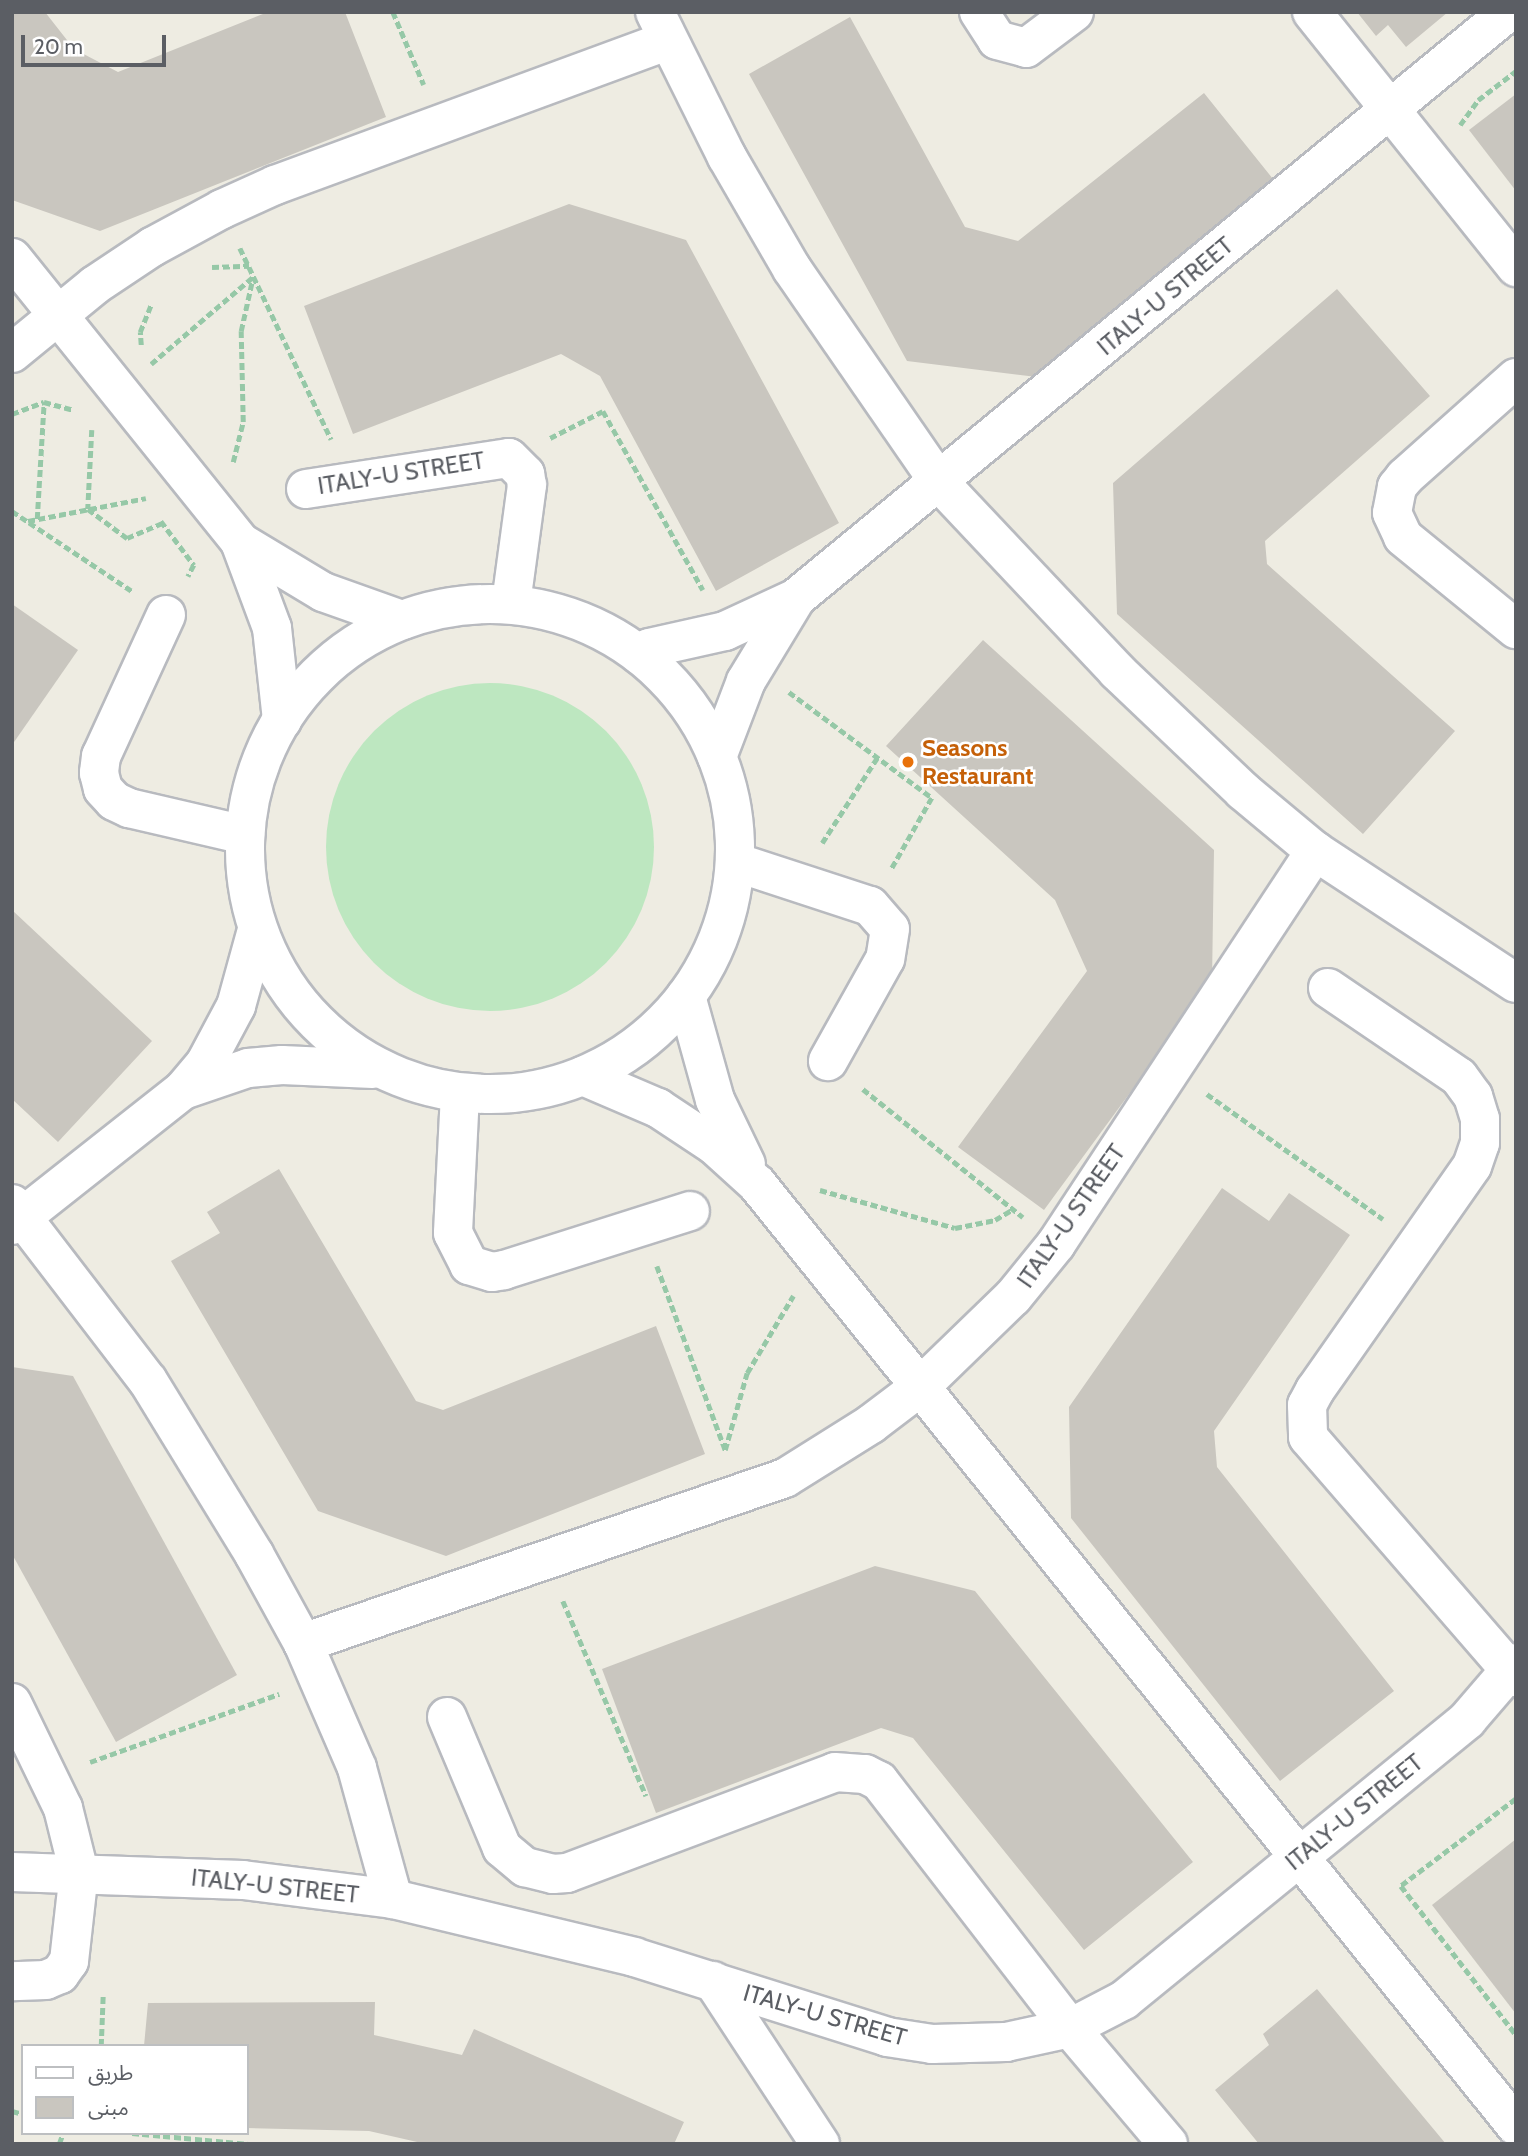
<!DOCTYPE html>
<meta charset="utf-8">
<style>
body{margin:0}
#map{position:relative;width:1528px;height:2156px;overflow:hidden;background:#eeece2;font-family:Cabin,"Noto Sans Arabic",sans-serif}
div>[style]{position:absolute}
.green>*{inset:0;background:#bde7c0}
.round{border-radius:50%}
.building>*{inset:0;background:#c9c6bf}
.path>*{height:4.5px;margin-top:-2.25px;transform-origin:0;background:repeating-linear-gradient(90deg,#96c8a7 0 7px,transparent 0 10.5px)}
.roads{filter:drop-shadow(2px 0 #b8babf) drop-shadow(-2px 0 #b8babf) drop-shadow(0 2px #b8babf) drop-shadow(0 -2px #b8babf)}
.minor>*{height:38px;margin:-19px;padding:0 19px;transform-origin:19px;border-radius:19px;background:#fff}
.minor>.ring{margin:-19px;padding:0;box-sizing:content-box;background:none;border:38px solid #fff;border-radius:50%}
.dots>*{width:19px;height:19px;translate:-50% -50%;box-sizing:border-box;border:4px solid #fff;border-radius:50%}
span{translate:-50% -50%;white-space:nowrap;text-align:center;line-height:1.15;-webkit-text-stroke:5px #fff;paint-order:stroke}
.street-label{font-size:24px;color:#5b5e64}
.food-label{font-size:24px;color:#c56008;font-weight:700}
.left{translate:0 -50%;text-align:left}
.frame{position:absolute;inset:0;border:14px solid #5b5e64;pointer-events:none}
.legend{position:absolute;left:21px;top:2044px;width:228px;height:91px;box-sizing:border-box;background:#fff;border:2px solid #bdbfc1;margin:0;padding:9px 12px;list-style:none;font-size:21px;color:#5b5e64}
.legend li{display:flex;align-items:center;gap:14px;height:35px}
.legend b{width:35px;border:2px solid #bdbfc1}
.scale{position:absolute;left:21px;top:35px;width:145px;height:32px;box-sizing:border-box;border:4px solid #5b5e64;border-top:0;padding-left:9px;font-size:21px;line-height:24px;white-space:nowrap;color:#5b5e64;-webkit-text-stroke:5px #fff;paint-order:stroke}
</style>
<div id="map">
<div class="green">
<i class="round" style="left:326px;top:683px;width:328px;height:328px"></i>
</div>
<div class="building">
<i style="clip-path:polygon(12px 12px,45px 12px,74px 49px,118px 72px,268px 12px,345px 12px,386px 117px,100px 231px,12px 200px)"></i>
<i style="clip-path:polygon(1357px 12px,1448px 12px,1406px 47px,1388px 25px,1376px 36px)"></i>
<i style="clip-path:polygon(850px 17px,965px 227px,1018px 241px,1204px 93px,1277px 184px,1037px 377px,907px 361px,749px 74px)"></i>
<i style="clip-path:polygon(1516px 94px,1516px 191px,1469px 130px)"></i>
<i style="clip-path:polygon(569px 204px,686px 240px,839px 523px,716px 591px,600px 376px,561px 354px,353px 434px,304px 306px)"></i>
<i style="clip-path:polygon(1337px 289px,1430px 396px,1265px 541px,1267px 564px,1455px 731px,1363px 834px,1117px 614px,1113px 483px)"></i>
<i style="clip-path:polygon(12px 604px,78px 650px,12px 745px)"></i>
<i style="clip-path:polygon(983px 640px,1214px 850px,1212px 981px,1044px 1210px,958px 1147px,1087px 971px,1055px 900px,886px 746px)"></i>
<i style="clip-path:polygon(12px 910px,152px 1041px,58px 1142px,12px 1099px)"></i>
<i style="clip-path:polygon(279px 1169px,416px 1401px,443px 1410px,656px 1326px,705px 1454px,446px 1556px,318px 1511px,171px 1261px,220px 1233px,207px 1212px)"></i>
<i style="clip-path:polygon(1222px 1188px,1269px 1221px,1289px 1193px,1350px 1235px,1214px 1431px,1217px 1467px,1394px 1691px,1280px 1781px,1071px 1518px,1069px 1407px)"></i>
<i style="clip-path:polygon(12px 1367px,73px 1376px,237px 1675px,116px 1742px,12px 1554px)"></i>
<i style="clip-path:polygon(875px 1566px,975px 1591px,1193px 1862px,1084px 1950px,913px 1738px,881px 1728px,656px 1813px,602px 1669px)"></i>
<i style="clip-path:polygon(1516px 1839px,1516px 2014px,1432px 1905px)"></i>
<i style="clip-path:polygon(1317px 1989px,1446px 2144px,1259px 2144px,1215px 2090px,1269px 2045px,1263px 2034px)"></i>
<i style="clip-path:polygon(375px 2002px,374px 2035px,462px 2055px,474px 2029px,684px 2122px,674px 2144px,426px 2144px,369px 2131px,247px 2128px,247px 2046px,144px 2046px,148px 2003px)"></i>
</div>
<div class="path">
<i style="left:393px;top:12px;width:79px;rotate:67deg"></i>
<i style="left:1460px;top:125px;width:31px;rotate:-54deg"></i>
<i style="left:1478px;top:100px;width:48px;rotate:-37.3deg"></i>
<i style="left:240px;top:248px;width:212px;rotate:64.5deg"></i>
<i style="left:212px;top:267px;width:37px;rotate:-2deg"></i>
<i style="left:141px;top:345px;width:13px;rotate:-94deg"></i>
<i style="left:140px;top:332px;width:31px;rotate:-68deg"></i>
<i style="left:151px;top:364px;width:134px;rotate:-40.5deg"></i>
<i style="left:12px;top:414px;width:34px;rotate:-21deg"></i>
<i style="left:44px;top:402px;width:31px;rotate:15deg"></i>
<i style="left:92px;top:430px;width:79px;rotate:92.9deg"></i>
<i style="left:88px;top:509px;width:49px;rotate:36.6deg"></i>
<i style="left:127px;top:538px;width:39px;rotate:-23deg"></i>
<i style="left:550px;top:438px;width:59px;rotate:-27deg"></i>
<i style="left:603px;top:411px;width:205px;rotate:60.8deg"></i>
<i style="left:233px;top:462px;width:41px;rotate:-76deg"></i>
<i style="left:243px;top:422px;width:91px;rotate:-91.3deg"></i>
<i style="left:241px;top:331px;width:55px;rotate:-77.5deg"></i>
<i style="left:12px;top:511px;width:144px;rotate:33.7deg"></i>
<i style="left:37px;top:519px;width:117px;rotate:-86.6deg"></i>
<i style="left:28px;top:521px;width:120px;rotate:-11deg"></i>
<i style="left:161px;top:521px;width:55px;rotate:53.1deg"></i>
<i style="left:194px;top:565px;width:13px;rotate:117deg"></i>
<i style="left:789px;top:692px;width:178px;rotate:36.5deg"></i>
<i style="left:932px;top:798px;width:83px;rotate:119.7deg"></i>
<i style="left:822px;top:843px;width:101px;rotate:-57.1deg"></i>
<i style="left:863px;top:1089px;width:205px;rotate:38.7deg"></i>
<i style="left:1207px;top:1094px;width:216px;rotate:35.4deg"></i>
<i style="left:820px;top:1190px;width:140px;rotate:15.7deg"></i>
<i style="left:955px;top:1228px;width:41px;rotate:-11.3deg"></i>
<i style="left:995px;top:1220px;width:21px;rotate:-31deg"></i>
<i style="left:657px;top:1266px;width:198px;rotate:69.6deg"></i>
<i style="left:725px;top:1450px;width:80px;rotate:-74.1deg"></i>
<i style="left:747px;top:1373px;width:90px;rotate:-59.1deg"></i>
<i style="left:563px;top:1601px;width:212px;rotate:66.9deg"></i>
<i style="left:90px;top:1762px;width:201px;rotate:-19.8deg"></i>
<i style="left:1516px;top:1799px;width:144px;rotate:142.9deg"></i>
<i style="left:1401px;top:1886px;width:188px;rotate:52.3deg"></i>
<i style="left:101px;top:2046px;width:52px;rotate:-87.8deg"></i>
<i style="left:12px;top:2111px;width:11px;rotate:15deg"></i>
<i style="left:132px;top:2133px;width:117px;rotate:5.4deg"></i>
<i style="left:59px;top:2144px;width:12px;rotate:-70deg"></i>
</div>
<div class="roads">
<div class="minor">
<i style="left:655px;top:12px;width:162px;rotate:63.6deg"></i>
<i style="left:727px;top:157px;width:129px;rotate:59.9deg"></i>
<i style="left:792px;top:269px;width:259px;rotate:55.4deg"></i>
<i style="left:939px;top:482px;width:260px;rotate:46.7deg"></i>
<i style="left:1117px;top:671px;width:174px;rotate:43.6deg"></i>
<i style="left:1243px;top:791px;width:94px;rotate:39.8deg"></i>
<i style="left:1315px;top:851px;width:240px;rotate:33.3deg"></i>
<i style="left:979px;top:12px;width:33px;rotate:57deg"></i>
<i style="left:997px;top:40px;width:30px;rotate:15deg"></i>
<i style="left:1026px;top:48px;width:60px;rotate:-36.9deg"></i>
<i style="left:1312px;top:12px;width:327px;rotate:51.3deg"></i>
<i style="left:12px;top:258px;width:364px;rotate:51.2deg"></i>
<i style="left:240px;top:542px;width:92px;rotate:69.6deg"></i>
<i style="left:272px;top:628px;width:93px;rotate:83.8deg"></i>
<i style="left:12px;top:353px;width:107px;rotate:-39.3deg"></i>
<i style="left:95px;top:285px;width:69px;rotate:-33.7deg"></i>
<i style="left:152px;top:247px;width:80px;rotate:-28.5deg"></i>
<i style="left:222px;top:209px;width:58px;rotate:-24.4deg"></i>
<i style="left:275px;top:185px;width:418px;rotate:-20.2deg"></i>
<i style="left:1516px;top:378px;width:149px;rotate:138.3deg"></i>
<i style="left:1405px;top:477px;width:13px;rotate:129deg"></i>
<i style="left:1397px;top:487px;width:26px;rotate:101deg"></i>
<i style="left:1392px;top:513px;width:26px;rotate:65deg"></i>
<i style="left:1403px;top:537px;width:146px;rotate:39.2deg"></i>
<i style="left:306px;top:489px;width:205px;rotate:-8.7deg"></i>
<i style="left:509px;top:458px;width:23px;rotate:45deg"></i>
<i style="left:525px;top:474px;width:11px;rotate:80deg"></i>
<i style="left:527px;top:485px;width:120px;rotate:97.7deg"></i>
<i style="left:240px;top:542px;width:97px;rotate:31.1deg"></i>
<i style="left:323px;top:592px;width:84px;rotate:19.5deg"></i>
<i class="ring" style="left:245px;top:604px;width:452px;height:452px"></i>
<i style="left:166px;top:615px;width:155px;rotate:114.7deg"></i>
<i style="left:101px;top:756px;width:17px;rotate:97deg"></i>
<i style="left:99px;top:773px;width:16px;rotate:76deg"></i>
<i style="left:103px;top:789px;width:16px;rotate:47deg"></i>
<i style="left:114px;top:801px;width:17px;rotate:25deg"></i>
<i style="left:129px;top:808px;width:119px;rotate:13.1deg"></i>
<i style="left:640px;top:655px;width:11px;rotate:-38deg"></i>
<i style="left:649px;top:648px;width:78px;rotate:-12.6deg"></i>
<i style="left:725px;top:631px;width:78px;rotate:-24.9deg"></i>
<i style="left:796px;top:598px;width:922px;rotate:-39.46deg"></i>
<i style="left:717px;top:757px;width:81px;rotate:-69.1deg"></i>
<i style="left:746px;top:681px;width:95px;rotate:-58.8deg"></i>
<i style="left:735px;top:862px;width:142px;rotate:18.1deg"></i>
<i style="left:870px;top:906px;width:30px;rotate:49deg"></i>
<i style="left:890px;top:929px;width:30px;rotate:99deg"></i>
<i style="left:885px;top:959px;width:117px;rotate:119.2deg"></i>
<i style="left:1328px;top:988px;width:158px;rotate:34.2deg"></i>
<i style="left:1459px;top:1077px;width:24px;rotate:54deg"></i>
<i style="left:1473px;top:1096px;width:24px;rotate:73deg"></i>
<i style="left:1480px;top:1119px;width:24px;rotate:90deg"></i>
<i style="left:1480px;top:1143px;width:24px;rotate:109deg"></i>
<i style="left:1472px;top:1166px;width:274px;rotate:125deg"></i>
<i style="left:1315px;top:1390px;width:17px;rotate:118deg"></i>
<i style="left:1307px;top:1405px;width:32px;rotate:88deg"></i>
<i style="left:1308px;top:1437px;width:318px;rotate:49.1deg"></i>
<i style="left:686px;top:996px;width:108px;rotate:74.4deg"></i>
<i style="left:715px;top:1100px;width:71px;rotate:64.2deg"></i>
<i style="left:583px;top:1076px;width:82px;rotate:23.1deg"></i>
<i style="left:658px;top:1108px;width:67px;rotate:33.5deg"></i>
<i style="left:714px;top:1145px;width:58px;rotate:42.2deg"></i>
<i style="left:757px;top:1184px;width:1210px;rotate:51.14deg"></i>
<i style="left:183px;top:1090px;width:69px;rotate:-18.7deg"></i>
<i style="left:248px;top:1068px;width:34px;rotate:-5deg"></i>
<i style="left:282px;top:1065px;width:91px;rotate:2.5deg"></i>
<i style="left:460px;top:1094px;width:139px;rotate:92.9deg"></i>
<i style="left:453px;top:1233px;width:36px;rotate:63deg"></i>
<i style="left:469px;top:1265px;width:24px;rotate:17deg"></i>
<i style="left:492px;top:1272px;width:12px;rotate:-9deg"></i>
<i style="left:504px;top:1270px;width:195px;rotate:-17.6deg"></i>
<i style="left:12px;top:1204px;width:223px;rotate:52.5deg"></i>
<i style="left:148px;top:1381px;width:203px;rotate:58.5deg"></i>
<i style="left:254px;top:1554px;width:102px;rotate:61.2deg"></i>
<i style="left:303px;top:1643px;width:136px;rotate:66.6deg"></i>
<i style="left:357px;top:1768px;width:136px;rotate:74.6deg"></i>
<i style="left:12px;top:1225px;width:218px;rotate:-38.3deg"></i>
<i style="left:183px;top:1090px;width:34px;rotate:-50deg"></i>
<i style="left:205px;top:1064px;width:66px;rotate:-61.9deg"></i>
<i style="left:236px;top:1006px;width:79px;rotate:-74.6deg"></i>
<i style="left:303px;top:1643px;width:509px;rotate:-18.9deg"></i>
<i style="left:785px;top:1478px;width:102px;rotate:-32.1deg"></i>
<i style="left:871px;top:1424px;width:61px;rotate:-37.1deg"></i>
<i style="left:920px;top:1387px;width:129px;rotate:-44.1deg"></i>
<i style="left:1013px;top:1297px;width:68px;rotate:-50.9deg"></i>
<i style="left:1056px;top:1244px;width:471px;rotate:-56.6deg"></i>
<i style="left:12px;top:1703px;width:117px;rotate:64.1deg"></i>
<i style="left:63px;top:1808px;width:66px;rotate:76deg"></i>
<i style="left:79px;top:1872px;width:90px;rotate:96.4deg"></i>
<i style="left:69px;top:1961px;width:16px;rotate:125deg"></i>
<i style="left:60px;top:1974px;width:15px;rotate:157deg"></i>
<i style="left:46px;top:1980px;width:34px;rotate:178deg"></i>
<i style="left:447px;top:1717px;width:142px;rotate:67.2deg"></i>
<i style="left:502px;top:1848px;width:30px;rotate:40deg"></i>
<i style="left:525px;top:1867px;width:29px;rotate:14deg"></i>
<i style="left:553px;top:1874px;width:14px;rotate:-4deg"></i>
<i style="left:567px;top:1873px;width:286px;rotate:-20.6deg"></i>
<i style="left:835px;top:1772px;width:30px;rotate:4deg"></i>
<i style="left:865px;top:1774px;width:16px;rotate:27deg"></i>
<i style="left:879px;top:1781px;width:312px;rotate:52.3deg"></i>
<i style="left:1070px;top:2028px;width:152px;rotate:49.8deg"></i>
<i style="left:12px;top:1872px;width:231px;rotate:2deg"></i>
<i style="left:243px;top:1880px;width:151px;rotate:7.2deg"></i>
<i style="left:393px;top:1899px;width:248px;rotate:13.5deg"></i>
<i style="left:634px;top:1957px;width:265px;rotate:17.5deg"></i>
<i style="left:887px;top:2037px;width:46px;rotate:8.8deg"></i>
<i style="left:932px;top:2044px;width:74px;rotate:-1.5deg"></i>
<i style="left:1006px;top:2042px;width:66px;rotate:-12.3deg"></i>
<i style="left:1070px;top:2028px;width:61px;rotate:-27.4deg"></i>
<i style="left:1124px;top:2000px;width:443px;rotate:-39.2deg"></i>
<i style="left:1467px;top:1720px;width:75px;rotate:-49.3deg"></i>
<i style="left:713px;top:1981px;width:195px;rotate:56.7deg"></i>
</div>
</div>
<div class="dots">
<i style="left:908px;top:762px;background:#e8710a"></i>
</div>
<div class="street-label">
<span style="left:1165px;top:296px;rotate:-40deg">ITALY-U STREET</span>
<span style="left:401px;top:473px;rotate:-9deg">ITALY-U STREET</span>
<span style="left:1071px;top:1216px;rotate:-55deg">ITALY-U STREET</span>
<span style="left:1354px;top:1812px;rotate:-39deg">ITALY-U STREET</span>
<span style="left:275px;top:1886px;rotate:6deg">ITALY-U STREET</span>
<span style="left:825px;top:2015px;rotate:16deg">ITALY-U STREET</span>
</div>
<div class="food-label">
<span class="left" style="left:922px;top:762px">Seasons<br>Restaurant</span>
</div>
<div class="frame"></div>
<ul class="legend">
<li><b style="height:9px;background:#fff"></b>طريق</li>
<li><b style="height:19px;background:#c9c6bf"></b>مبنى</li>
</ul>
<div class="scale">20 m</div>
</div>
